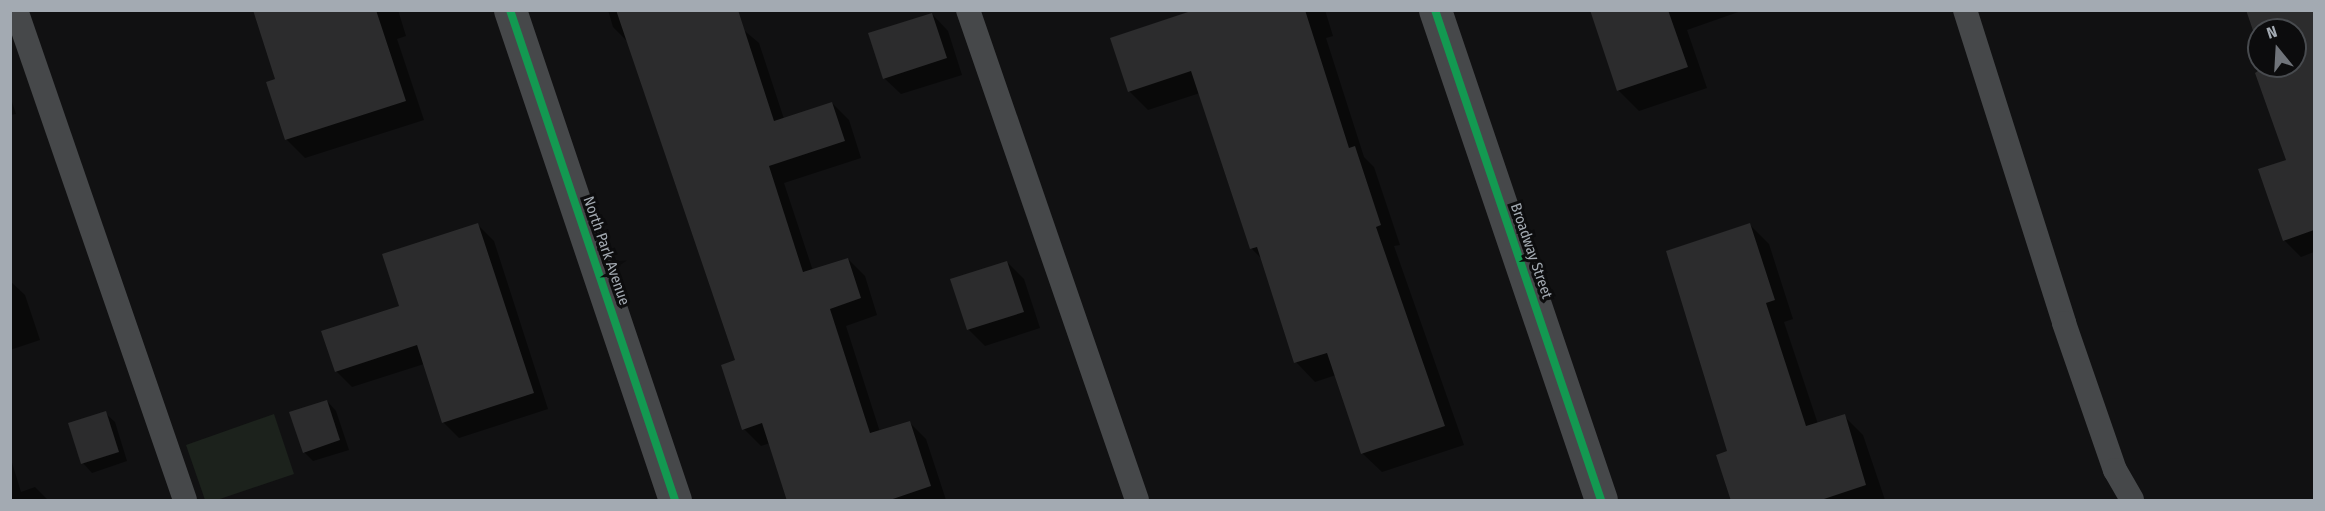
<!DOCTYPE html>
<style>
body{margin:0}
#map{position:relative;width:2325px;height:511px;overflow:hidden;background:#111112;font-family:"Fira Sans Condensed",sans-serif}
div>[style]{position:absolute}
.green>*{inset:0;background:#1c221c}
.shadow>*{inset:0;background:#0007}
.building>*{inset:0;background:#2c2c2d}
.service>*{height:24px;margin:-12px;padding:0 12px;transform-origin:12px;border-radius:12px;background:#46484a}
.minor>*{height:33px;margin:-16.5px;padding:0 16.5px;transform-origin:16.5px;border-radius:16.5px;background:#46484a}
.cycleway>*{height:8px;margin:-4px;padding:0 4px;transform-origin:4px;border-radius:4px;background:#139951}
span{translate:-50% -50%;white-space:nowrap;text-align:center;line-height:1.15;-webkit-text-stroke:6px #0c0c0d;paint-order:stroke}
.street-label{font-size:15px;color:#a3aab2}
.frame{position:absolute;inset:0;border:12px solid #a3aab2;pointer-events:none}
.north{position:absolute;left:2247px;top:18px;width:60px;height:60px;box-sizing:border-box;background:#0c0c0d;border:2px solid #484b4f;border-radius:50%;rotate:342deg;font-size:16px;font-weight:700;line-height:24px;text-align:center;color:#a3aab2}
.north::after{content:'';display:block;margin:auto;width:21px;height:27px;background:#70747a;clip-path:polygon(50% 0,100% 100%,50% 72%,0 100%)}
</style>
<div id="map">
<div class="green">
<i style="clip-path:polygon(274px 414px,294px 474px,217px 500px,205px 500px,186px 445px)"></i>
</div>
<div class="shadow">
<i style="clip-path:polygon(254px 10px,398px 10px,406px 36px,397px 39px,424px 120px,305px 158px,286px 139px,277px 80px)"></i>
<i style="clip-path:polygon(608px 10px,720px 10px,759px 43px,784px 119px,832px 103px,849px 120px,861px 158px,784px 183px,813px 271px,848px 259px,865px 276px,877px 315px,846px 326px,880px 432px,909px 422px,926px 439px,946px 500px,790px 500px,770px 443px,761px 446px,744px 429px,737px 361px,628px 42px,613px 27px)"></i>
<i style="clip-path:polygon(1199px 10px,1325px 10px,1333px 36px,1326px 38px,1364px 157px,1374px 167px,1400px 245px,1394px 246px,1464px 445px,1382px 472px,1362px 453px,1336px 375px,1315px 382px,1296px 362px,1262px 259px,1252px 249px,1200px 93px,1148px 110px,1129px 91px)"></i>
<i style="clip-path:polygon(1591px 10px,1744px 10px,1687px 30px,1707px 88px,1639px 111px,1618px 90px)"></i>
<i style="clip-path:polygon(2248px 10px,2314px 10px,2314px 252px,2301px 257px,2284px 240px,2288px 161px,2267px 66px,2295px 66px,2295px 30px,2259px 30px,2259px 43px)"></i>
<i style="clip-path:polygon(932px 14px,948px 31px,962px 75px,901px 94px,884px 78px)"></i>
<i style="clip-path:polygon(10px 96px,16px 114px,10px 115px)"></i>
<i style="clip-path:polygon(478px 225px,494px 241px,548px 409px,459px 438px,443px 422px,424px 364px,352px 387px,336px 371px)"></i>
<i style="clip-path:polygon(1750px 225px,1769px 244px,1793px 319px,1784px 322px,1818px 424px,1844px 416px,1863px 435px,1885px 500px,1732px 500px,1729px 452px)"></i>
<i style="clip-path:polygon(1007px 262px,1024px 279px,1040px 328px,985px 346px,968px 329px)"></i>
<i style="clip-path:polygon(10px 281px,25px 295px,40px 340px,10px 350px)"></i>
<i style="clip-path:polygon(327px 401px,336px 411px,349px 450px,313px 461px,304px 452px)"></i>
<i style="clip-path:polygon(105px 413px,115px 422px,127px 461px,92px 473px,83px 463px)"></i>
<i style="clip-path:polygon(10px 456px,21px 492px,35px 487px,48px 500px,10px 500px)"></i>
</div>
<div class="building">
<i style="clip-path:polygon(253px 10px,376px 10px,406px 101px,285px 140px,266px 82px,275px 79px)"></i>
<i style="clip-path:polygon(616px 10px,738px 10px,774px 121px,832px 102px,845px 141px,769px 166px,803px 272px,848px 258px,861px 298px,830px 309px,870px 433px,910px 421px,931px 486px,887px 501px,787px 501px,762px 423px,742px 430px,721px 365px,735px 360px)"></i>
<i style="clip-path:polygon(1194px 10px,1305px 10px,1349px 148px,1355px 146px,1381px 225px,1376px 227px,1445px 426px,1361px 454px,1327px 353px,1294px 363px,1257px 247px,1250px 249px,1191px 71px,1128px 92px,1110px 38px)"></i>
<i style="clip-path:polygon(1590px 10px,1668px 10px,1688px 67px,1617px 91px)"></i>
<i style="clip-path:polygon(2246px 10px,2314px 10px,2314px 230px,2283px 241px,2258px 169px,2286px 160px,2255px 73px,2265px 66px,2295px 66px,2295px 30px,2259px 30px,2259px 48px)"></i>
<i style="clip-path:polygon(932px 13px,947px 58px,883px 79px,868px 33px)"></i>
<i style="clip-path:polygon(478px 223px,534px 393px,442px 423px,417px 345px,335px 372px,321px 331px,399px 306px,382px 254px)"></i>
<i style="clip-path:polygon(1750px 223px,1775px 300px,1766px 303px,1806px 426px,1845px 414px,1866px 485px,1818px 501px,1731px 501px,1716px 455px,1727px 451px,1666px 251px)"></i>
<i style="clip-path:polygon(1007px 261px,1024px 312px,967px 330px,950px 279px)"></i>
<i style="clip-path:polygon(327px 400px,340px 440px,303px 453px,289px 412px)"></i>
<i style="clip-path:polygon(106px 411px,119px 452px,81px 464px,68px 423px)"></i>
</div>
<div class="service">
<i style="left:16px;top:10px;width:518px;rotate:70.97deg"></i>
<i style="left:968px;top:10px;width:518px;rotate:70.97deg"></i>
<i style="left:1965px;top:10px;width:328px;rotate:72.4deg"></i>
<i style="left:2064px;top:323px;width:156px;rotate:70.9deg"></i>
<i style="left:2115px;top:470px;width:34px;rotate:60deg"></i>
</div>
<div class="minor">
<i style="left:510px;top:10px;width:517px;rotate:71.39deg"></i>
<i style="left:1435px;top:10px;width:517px;rotate:71.28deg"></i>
</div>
<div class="cycleway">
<i style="left:510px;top:10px;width:517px;rotate:71.39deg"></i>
<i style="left:1435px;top:10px;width:517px;rotate:71.28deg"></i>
</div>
<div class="street-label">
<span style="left:606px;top:251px;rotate:71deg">North Park Avenue</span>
<span style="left:1531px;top:251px;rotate:71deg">Broadway Street</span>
</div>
<div class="frame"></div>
<div class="north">N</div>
</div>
